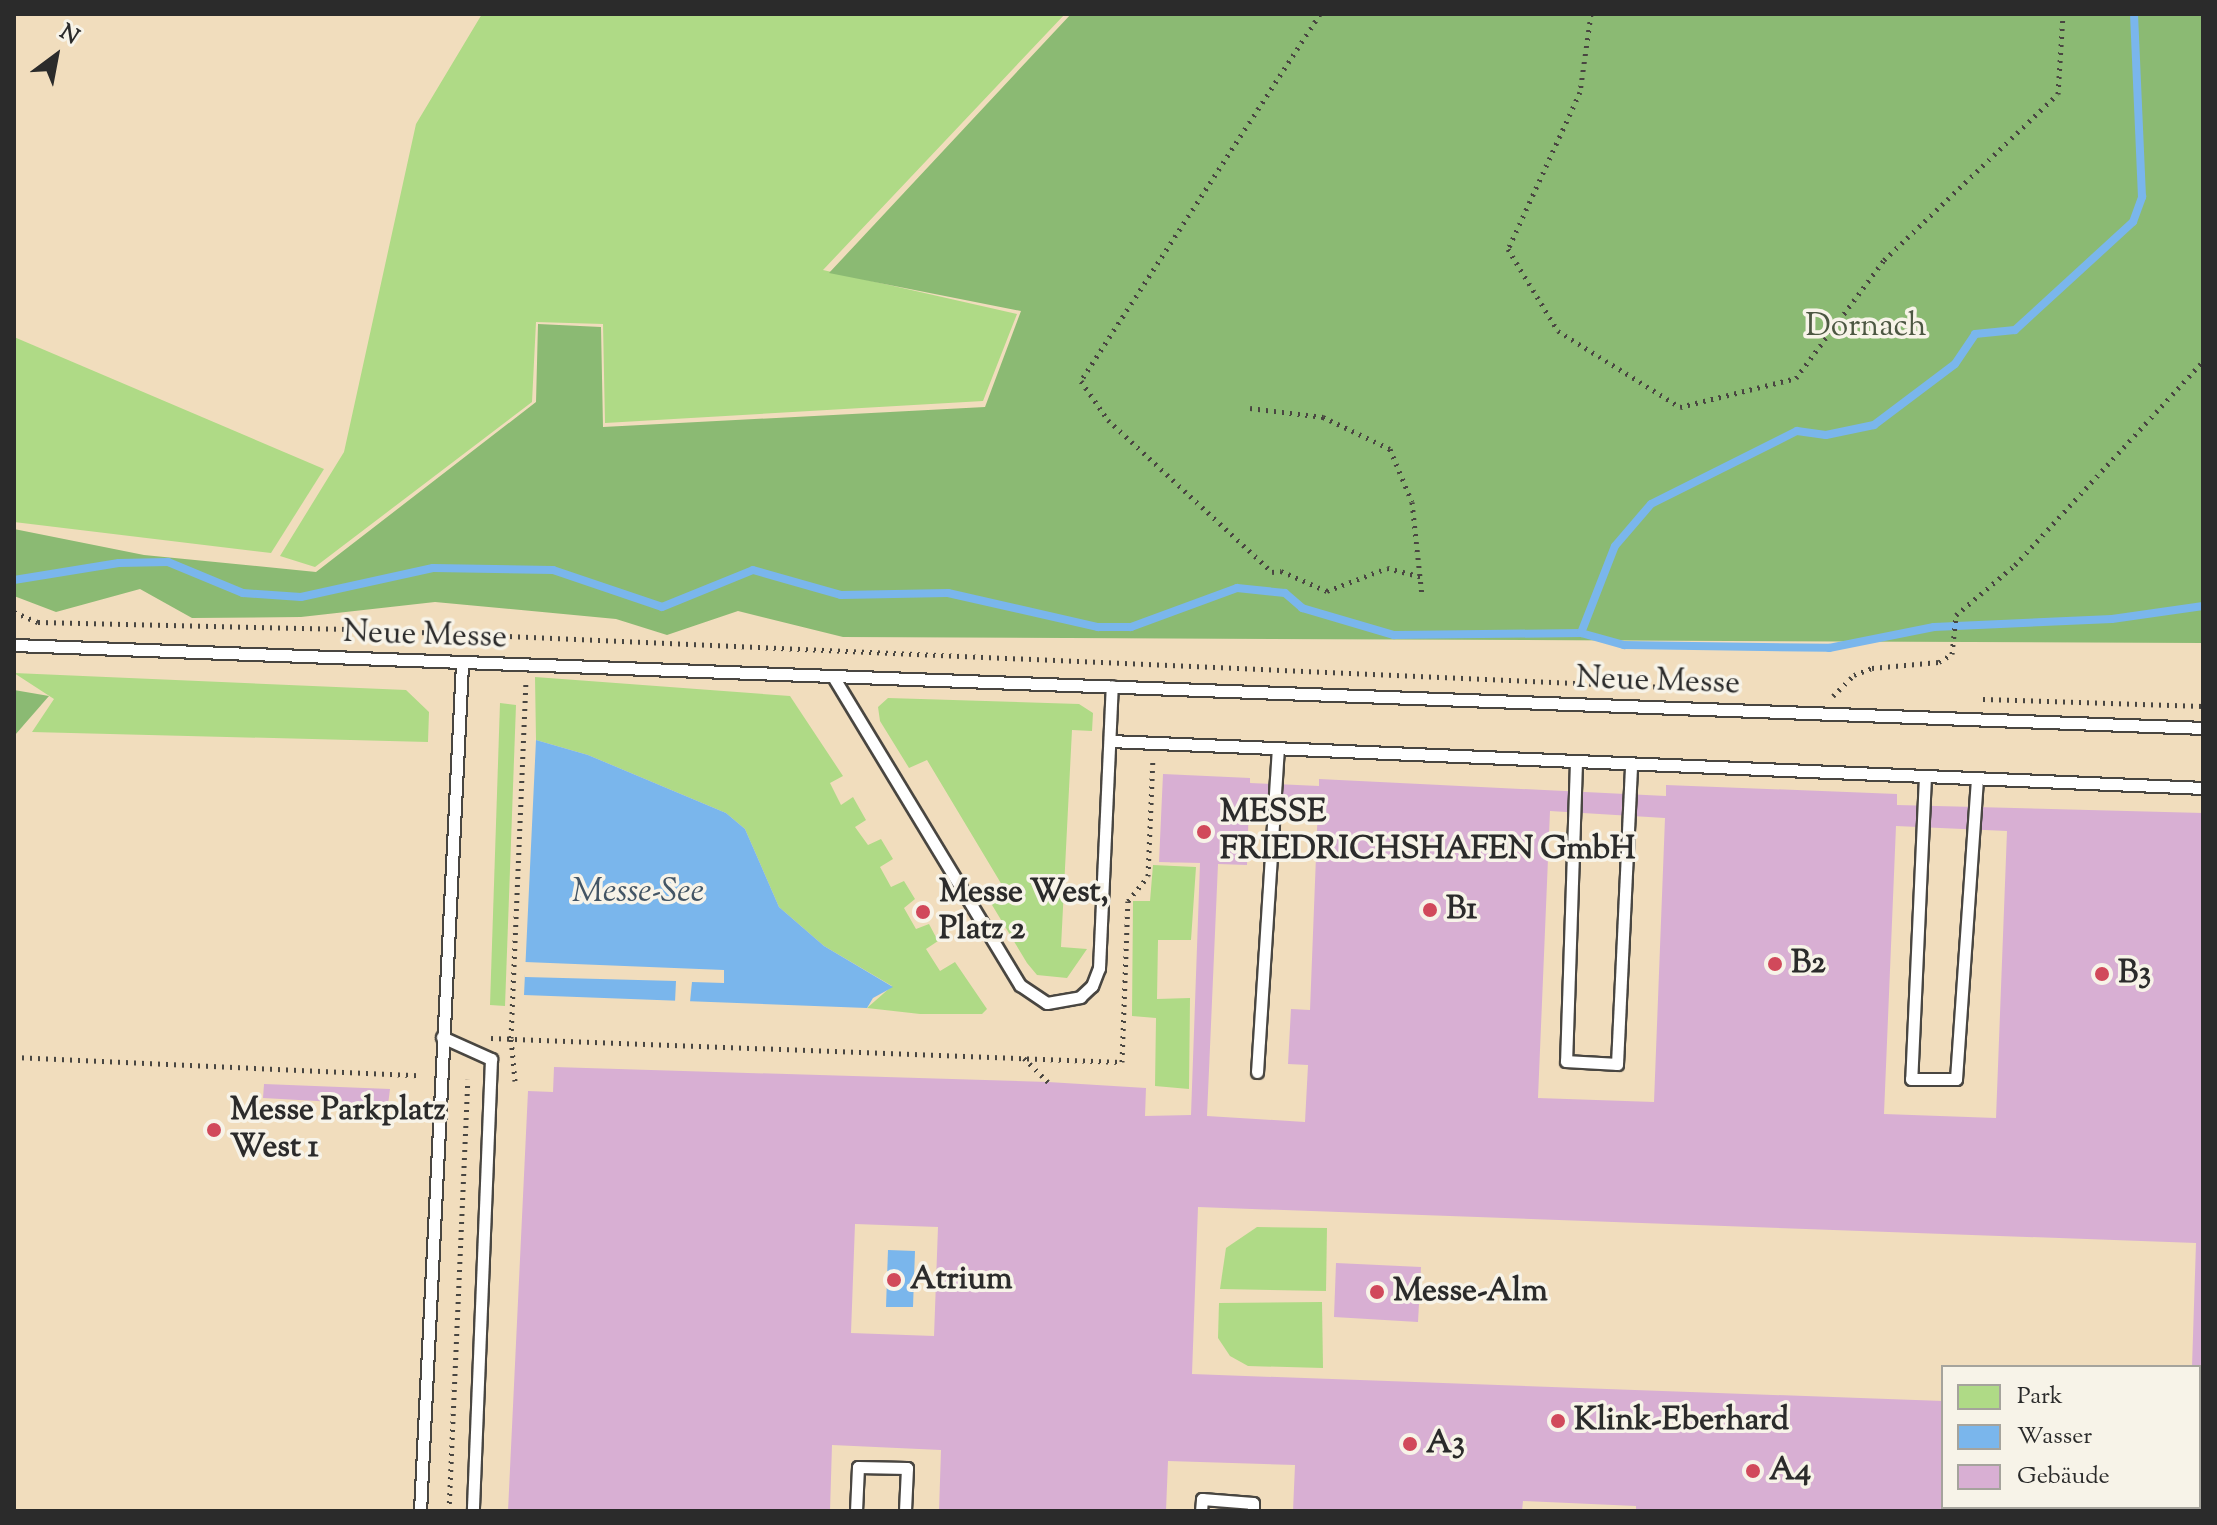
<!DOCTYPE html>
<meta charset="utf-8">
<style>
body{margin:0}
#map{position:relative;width:2217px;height:1525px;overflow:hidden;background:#f1ddbd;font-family:"Sorts Mill Goudy",serif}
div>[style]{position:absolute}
.green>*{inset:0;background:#afda86}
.forest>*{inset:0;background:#8bba73}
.water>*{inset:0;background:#7ab6ec}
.pier>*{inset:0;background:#f1ddbd}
.stream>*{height:8px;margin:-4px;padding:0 4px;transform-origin:4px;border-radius:4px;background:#7ab6ec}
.building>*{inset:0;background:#d8afd3}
.path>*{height:5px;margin-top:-2.5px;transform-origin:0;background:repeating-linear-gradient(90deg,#494641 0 2px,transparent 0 8px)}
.roads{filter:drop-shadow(2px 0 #494641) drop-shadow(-2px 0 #494641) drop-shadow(0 2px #494641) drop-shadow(0 -2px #494641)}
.lane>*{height:11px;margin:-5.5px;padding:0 5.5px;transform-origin:5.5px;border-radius:5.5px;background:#fff}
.dots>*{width:22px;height:22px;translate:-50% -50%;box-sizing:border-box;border:4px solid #f7f3e8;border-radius:50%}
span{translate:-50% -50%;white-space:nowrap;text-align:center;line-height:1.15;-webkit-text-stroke:7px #f7f3e8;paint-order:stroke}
.park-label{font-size:32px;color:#4c5742}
.street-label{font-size:32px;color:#2b2b2b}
.poi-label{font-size:32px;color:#2b2b2b;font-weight:700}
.left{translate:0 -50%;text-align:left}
.water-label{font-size:34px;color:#435565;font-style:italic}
.frame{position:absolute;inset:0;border:16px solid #2b2b2b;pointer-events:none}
.legend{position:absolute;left:1941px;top:1365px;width:260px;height:144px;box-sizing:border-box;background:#f7f3e8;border:2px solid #a5a39c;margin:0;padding:10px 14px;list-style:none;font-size:24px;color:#2b2b2b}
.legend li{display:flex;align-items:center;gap:16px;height:40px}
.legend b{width:40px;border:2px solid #a5a39c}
.north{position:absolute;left:16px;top:16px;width:80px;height:80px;-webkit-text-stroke:6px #f7f3e8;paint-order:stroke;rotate:32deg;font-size:22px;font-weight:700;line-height:32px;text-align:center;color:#2b2b2b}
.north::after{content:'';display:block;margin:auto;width:28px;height:36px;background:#2b2b2b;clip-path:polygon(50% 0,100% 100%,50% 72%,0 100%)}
</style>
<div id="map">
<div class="green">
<i style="clip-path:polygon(482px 14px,1065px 14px,823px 270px,1017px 314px,983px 401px,605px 423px,603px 324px,536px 322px,532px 402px,315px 567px,280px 556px,344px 452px,416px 124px)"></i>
<i style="clip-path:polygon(14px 337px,324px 469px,271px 553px,14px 522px)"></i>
<i style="clip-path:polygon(14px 673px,406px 690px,429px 712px,428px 742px,32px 732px,54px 699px)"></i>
<i style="clip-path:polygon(535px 677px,790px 696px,843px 776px,830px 783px,841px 805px,853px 797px,866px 820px,855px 827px,868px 845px,881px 839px,893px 859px,880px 867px,891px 887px,904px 881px,915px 899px,904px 908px,916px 929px,929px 924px,938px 941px,926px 949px,940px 971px,955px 962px,987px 1009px,982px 1014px,920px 1014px,867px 1008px,892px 986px,824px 946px,779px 907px,745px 829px,726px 813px,588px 755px,536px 740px)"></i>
<i style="clip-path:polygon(888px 698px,1079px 704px,1093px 713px,1092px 731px,1072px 730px,1061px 947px,1087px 949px,1067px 978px,1037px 975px,1027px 963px,986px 895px,1002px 885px,927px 760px,909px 768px,880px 721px,878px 707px)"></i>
<i style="clip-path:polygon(500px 703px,516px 705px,505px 1006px,490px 1005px)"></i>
<i style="clip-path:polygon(1153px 865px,1196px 867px,1191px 940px,1158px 940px,1157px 999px,1190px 998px,1189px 1089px,1155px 1086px,1156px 1018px,1132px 1016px,1133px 901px,1150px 901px)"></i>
<i style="clip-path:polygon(1257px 1227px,1327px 1228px,1326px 1291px,1220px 1289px,1226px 1248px)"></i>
<i style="clip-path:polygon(1322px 1302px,1323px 1368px,1248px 1366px,1230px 1356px,1218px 1338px,1219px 1303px)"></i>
</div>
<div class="forest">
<i style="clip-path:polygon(1071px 14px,2203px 14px,2203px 643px,843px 637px,738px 611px,667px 635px,616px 619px,435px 602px,301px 617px,192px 618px,140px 589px,56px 612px,14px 596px,14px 529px,144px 555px,316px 572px,536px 402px,538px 324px,601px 327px,603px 427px,985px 407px,1021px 311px,829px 273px)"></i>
<i style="clip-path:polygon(14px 690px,49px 696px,15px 735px,14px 735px)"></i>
</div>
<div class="water">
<i style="clip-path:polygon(536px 740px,588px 755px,726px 813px,745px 829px,779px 907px,824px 946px,893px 987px,873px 998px,867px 1008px,524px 995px)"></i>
<i style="clip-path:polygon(888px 1250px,915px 1251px,913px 1307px,886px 1307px)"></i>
</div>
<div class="pier">
<i style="clip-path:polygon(525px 962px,724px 970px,724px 983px,692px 982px,690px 1002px,675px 1002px,676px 981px,525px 977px)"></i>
</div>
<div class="stream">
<i style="left:14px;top:580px;width:106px;rotate:-9.2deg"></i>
<i style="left:119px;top:563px;width:49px;rotate:-1.2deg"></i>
<i style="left:168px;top:562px;width:81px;rotate:22.5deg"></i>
<i style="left:243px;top:593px;width:58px;rotate:3.9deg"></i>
<i style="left:301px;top:597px;width:135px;rotate:-12.4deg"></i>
<i style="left:433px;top:568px;width:120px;rotate:1deg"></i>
<i style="left:553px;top:570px;width:115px;rotate:18.7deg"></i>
<i style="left:662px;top:607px;width:98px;rotate:-22.1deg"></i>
<i style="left:753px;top:570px;width:91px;rotate:15.9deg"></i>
<i style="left:841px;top:595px;width:107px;rotate:-1.1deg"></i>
<i style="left:948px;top:593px;width:154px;rotate:12.8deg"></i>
<i style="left:1098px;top:627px;width:33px"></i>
<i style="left:1131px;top:627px;width:113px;rotate:-20.2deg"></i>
<i style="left:1237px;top:588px;width:48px;rotate:5.9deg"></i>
<i style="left:1285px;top:593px;width:23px;rotate:41deg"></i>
<i style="left:1302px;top:608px;width:96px;rotate:16.4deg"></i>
<i style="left:1394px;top:635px;width:187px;rotate:-0.6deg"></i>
<i style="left:1581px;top:633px;width:45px;rotate:15.6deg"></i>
<i style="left:1624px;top:645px;width:205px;rotate:0.8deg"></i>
<i style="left:1829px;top:648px;width:107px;rotate:-11.3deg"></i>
<i style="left:1934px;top:627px;width:178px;rotate:-2.6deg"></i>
<i style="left:2112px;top:619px;width:92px;rotate:-8.1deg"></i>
<i style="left:1581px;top:633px;width:93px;rotate:-68.7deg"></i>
<i style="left:1615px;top:546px;width:55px;rotate:-49.4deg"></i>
<i style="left:1651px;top:504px;width:163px;rotate:-26.6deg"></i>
<i style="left:1797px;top:431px;width:29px;rotate:8deg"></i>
<i style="left:1826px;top:435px;width:49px;rotate:-11.8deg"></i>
<i style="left:1874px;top:425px;width:101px;rotate:-37deg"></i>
<i style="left:1955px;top:364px;width:36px;rotate:-56deg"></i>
<i style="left:1975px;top:334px;width:40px;rotate:-5.7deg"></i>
<i style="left:2015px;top:330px;width:160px;rotate:-42.5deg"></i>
<i style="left:2133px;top:222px;width:27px;rotate:-70deg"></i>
<i style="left:2142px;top:197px;width:183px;rotate:-92.5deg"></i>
</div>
<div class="building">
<i style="clip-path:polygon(evenodd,1163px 774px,1250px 778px,1250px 783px,1319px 786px,1319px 779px,1666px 796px,1666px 785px,1897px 794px,1897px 805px,2203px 813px,2203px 1511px,1636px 1511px,1636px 1506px,1523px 1501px,1522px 1511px,1293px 1511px,1295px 1465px,1168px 1461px,1166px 1511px,939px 1511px,941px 1450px,832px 1445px,830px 1511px,508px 1511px,528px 1091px,553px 1092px,554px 1067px,1048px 1082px,1146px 1088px,1145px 1116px,1191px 1115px,1200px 863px,1159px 862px,1163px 774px,1249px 802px,1318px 805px,1310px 1010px,1291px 1009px,1288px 1064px,1308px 1065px,1305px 1122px,1207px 1116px,1218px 864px,1247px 865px,1249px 802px,1163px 774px,1550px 811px,1665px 818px,1654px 1102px,1538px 1098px,1550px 811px,1163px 774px,1896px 826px,2007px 831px,1996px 1118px,1884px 1114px,1896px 826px,1163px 774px,1198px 1207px,2196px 1243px,2192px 1367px,2199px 1367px,2199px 1507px,1943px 1507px,1943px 1401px,1192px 1374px,1198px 1207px,1163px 774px,855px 1224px,938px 1227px,934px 1336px,851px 1333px,855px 1224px)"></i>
<i style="clip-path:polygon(264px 1084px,390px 1089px,388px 1105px,263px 1098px)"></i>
<i style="clip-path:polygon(1336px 1263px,1421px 1267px,1418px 1322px,1334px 1317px)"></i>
</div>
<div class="path">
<i style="left:1320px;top:14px;width:438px;rotate:123.1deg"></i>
<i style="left:1081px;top:381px;width:47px;rotate:55.3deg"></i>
<i style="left:1108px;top:420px;width:224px;rotate:42.8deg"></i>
<i style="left:1272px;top:572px;width:9px;rotate:-6deg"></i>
<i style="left:1281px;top:571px;width:50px;rotate:23.5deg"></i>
<i style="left:1327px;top:591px;width:64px;rotate:-21deg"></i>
<i style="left:1387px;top:568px;width:36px;rotate:14deg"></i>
<i style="left:1591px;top:14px;width:79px;rotate:98deg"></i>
<i style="left:1580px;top:92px;width:173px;rotate:114.6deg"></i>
<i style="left:1508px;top:249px;width:96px;rotate:58.6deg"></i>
<i style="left:1558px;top:331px;width:144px;rotate:31.9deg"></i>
<i style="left:1680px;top:407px;width:120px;rotate:-14deg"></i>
<i style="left:1796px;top:378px;width:147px;rotate:-53.3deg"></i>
<i style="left:1884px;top:260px;width:240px;rotate:-43.7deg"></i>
<i style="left:2058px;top:94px;width:80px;rotate:-86.4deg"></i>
<i style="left:1250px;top:408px;width:74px;rotate:7deg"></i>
<i style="left:1323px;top:417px;width:74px;rotate:25.5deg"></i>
<i style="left:1390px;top:449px;width:57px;rotate:67.5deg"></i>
<i style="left:1412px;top:502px;width:94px;rotate:83.9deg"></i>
<i style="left:14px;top:612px;width:26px;rotate:23deg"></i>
<i style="left:38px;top:622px;width:312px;rotate:1.3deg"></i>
<i style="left:350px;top:629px;width:1317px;rotate:2.52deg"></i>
<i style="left:1833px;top:696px;width:30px;rotate:-45deg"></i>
<i style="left:1854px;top:675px;width:19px;rotate:-21deg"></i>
<i style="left:1872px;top:668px;width:67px;rotate:-5.1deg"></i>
<i style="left:1939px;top:662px;width:15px;rotate:-32deg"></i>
<i style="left:1952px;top:654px;width:39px;rotate:-84deg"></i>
<i style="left:1956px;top:615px;width:77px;rotate:-40.3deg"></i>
<i style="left:2015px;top:565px;width:277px;rotate:-47.3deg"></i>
<i style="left:1983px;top:699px;width:220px;rotate:1.8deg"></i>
<i style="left:491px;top:1038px;width:631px;rotate:2.18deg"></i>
<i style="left:1122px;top:1062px;width:161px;rotate:-87.9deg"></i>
<i style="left:1128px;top:901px;width:32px;rotate:-51deg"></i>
<i style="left:1148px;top:876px;width:118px;rotate:-87.6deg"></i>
<i style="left:14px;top:1057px;width:404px;rotate:2.6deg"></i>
<i style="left:1024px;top:1058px;width:34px;rotate:45deg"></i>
<i style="left:515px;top:1081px;width:43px;rotate:-95.3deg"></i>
<i style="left:511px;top:1038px;width:359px;rotate:-87.6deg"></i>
<i style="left:449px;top:1511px;width:432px;rotate:-87.5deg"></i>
</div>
<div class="roads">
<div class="lane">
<i style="left:14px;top:645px;width:2191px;rotate:2.17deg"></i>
<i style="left:834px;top:678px;width:359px;rotate:58.8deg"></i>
<i style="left:1020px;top:985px;width:32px;rotate:34deg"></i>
<i style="left:1047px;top:1003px;width:34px;rotate:-10deg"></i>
<i style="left:1080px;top:997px;width:16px;rotate:-43deg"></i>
<i style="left:1092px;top:986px;width:19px;rotate:-69deg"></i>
<i style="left:1099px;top:968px;width:282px;rotate:-87.4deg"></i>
<i style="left:1110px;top:741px;width:1094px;rotate:2.46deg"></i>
<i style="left:1576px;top:762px;width:299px;rotate:91.9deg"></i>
<i style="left:1566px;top:1061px;width:51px;rotate:3.4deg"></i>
<i style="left:1617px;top:1064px;width:300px;rotate:-87.3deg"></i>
<i style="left:1925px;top:776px;width:303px;rotate:92.6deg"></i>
<i style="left:1911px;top:1079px;width:45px"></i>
<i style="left:1956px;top:1079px;width:301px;rotate:-86deg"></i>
<i style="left:442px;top:1037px;width:54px;rotate:24.2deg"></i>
<i style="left:491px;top:1059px;width:452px;rotate:92.3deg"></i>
<i style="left:1257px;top:1072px;width:324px;rotate:-86.3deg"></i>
<i style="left:420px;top:1511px;width:848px;rotate:-87.16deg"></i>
<i style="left:856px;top:1511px;width:44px;rotate:-87.4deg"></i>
<i style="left:858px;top:1467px;width:49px;rotate:1.2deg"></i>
<i style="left:907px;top:1468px;width:43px;rotate:92.7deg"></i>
<i style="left:1201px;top:1511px;width:12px;rotate:-85deg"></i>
<i style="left:1202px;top:1499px;width:51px;rotate:4.5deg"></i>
<i style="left:1253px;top:1503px;width:8px;rotate:90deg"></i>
</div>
</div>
<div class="dots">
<i style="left:1204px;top:832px;background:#d1495b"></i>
<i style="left:1430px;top:910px;background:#d1495b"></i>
<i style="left:923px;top:912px;background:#d1495b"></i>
<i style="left:1775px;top:964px;background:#d1495b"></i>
<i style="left:2102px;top:974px;background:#d1495b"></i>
<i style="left:214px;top:1130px;background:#d1495b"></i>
<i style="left:894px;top:1280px;background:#d1495b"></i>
<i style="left:1377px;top:1292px;background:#d1495b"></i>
<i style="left:1558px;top:1421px;background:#d1495b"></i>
<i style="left:1410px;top:1444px;background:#d1495b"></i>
<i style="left:1753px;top:1471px;background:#d1495b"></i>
</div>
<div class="park-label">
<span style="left:1866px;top:327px">Dornach</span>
</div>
<div class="street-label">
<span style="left:425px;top:636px;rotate:2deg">Neue Messe</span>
<span style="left:1658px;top:682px;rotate:2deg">Neue Messe</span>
</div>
<div class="poi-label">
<span class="left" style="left:1220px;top:832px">MESSE<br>FRIEDRICHSHAFEN GmbH</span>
<span class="left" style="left:939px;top:912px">Messe West,<br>Platz 2</span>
<span class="left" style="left:1446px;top:910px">B1</span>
<span class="left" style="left:1791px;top:964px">B2</span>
<span class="left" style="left:2118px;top:974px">B3</span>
<span class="left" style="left:230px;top:1130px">Messe Parkplatz<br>West 1</span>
<span class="left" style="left:910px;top:1280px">Atrium</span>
<span class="left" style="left:1393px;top:1292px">Messe-Alm</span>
<span class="left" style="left:1574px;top:1421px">Klink-Eberhard</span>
<span class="left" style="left:1426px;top:1444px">A3</span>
<span class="left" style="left:1769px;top:1471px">A4</span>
</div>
<div class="water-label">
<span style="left:638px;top:893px">Messe-See</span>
</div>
<div class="frame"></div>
<ul class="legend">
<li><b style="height:22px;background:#afda86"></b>Park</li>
<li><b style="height:22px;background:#7ab6ec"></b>Wasser</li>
<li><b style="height:22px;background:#d8afd3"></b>Gebäude</li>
</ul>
<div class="north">N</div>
</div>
